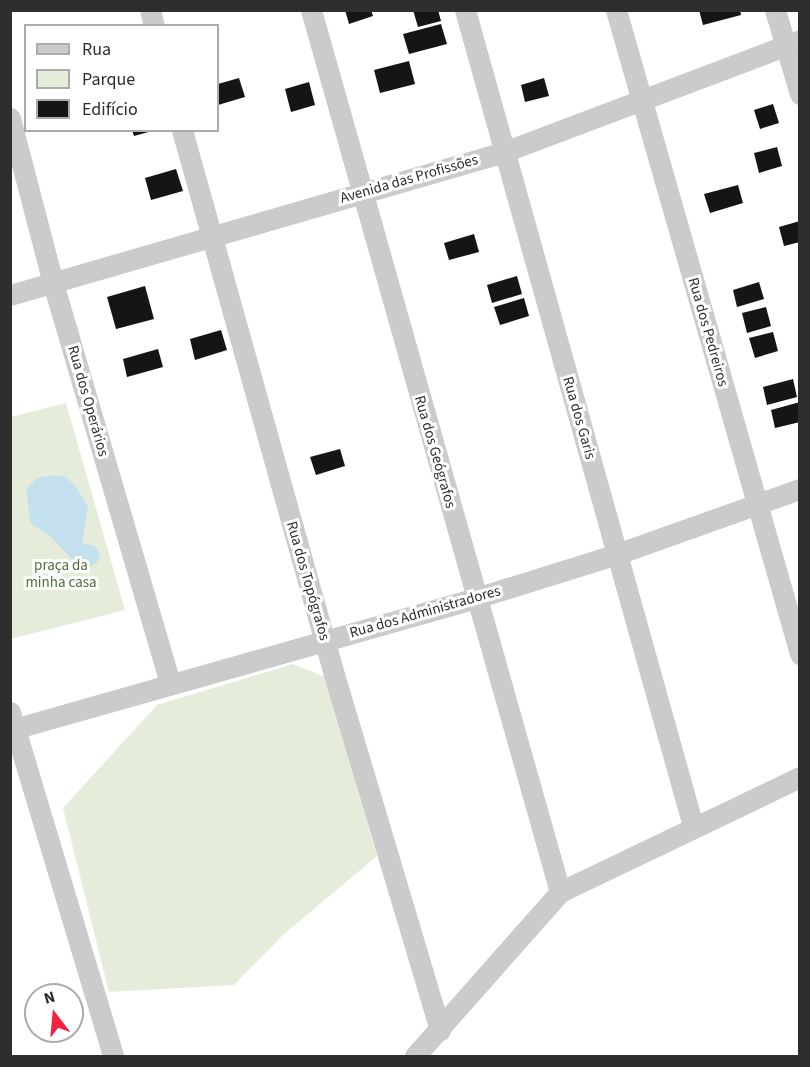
<!DOCTYPE html>
<meta charset="utf-8">
<style>
body{margin:0}
#map{position:relative;width:810px;height:1067px;overflow:hidden;background:#fff;font-family:"Source Sans 3",sans-serif}
div>[style]{position:absolute}
.green>*{inset:0;background:#e5ecda}
.water>*{inset:0;background:#c4e0ee}
.building>*{inset:0;background:#151515}
.minor>*{height:21px;margin:-10.5px;padding:0 10.5px;transform-origin:10.5px;border-radius:10.5px;background:#cbcbcb}
span{translate:-50% -50%;white-space:nowrap;text-align:center;line-height:1.15;-webkit-text-stroke:6px #fff;paint-order:stroke}
.street-label{font-size:15px;color:#2e2e2e}
.park-label{font-size:15px;color:#536c38}
.frame{position:absolute;inset:0;border:12px solid #2e2e2e;pointer-events:none}
.legend{position:absolute;left:24px;top:24px;width:195px;height:108px;box-sizing:border-box;background:#fff;border:2px solid #ababab;margin:0;padding:8px 10px;list-style:none;font-size:18px;color:#2e2e2e}
.legend li{display:flex;align-items:center;gap:12px;height:30px}
.legend b{width:30px;border:2px solid #ababab}
.north{position:absolute;left:24px;top:983px;width:60px;height:60px;box-sizing:border-box;background:#fff;border:2px solid #ababab;border-radius:50%;rotate:344deg;font-size:16px;font-weight:700;line-height:24px;text-align:center;color:#2e2e2e}
.north::after{content:'';display:block;margin:auto;width:21px;height:27px;background:#f2223e;clip-path:polygon(50% 0,100% 100%,50% 72%,0 100%)}
</style>
<div id="map">
<div class="green">
<i style="clip-path:polygon(66px 403px,125px 610px,11px 639px,11px 417px)"></i>
<i style="clip-path:polygon(293px 664px,325px 677px,377px 856px,283px 935px,234px 985px,109px 992px,63px 808px,157px 705px)"></i>
</div>
<div class="water">
<i style="clip-path:polygon(52px 475px,64px 476px,74px 484px,88px 506px,82px 543px,95px 546px,100px 554px,98px 561px,90px 567px,74px 561px,48px 534px,31px 524px,26px 489px,37px 478px)"></i>
</div>
<div class="building">
<i style="clip-path:polygon(345px 10px,371px 10px,373px 16px,349px 24px)"></i>
<i style="clip-path:polygon(413px 10px,438px 10px,441px 21px,418px 27px)"></i>
<i style="clip-path:polygon(699px 10px,740px 10px,741px 15px,703px 25px)"></i>
<i style="clip-path:polygon(441px 24px,447px 44px,409px 54px,403px 34px)"></i>
<i style="clip-path:polygon(409px 61px,415px 84px,380px 93px,374px 70px)"></i>
<i style="clip-path:polygon(239px 78px,245px 97px,218px 105px,218px 84px)"></i>
<i style="clip-path:polygon(544px 78px,549px 96px,525px 102px,521px 85px)"></i>
<i style="clip-path:polygon(309px 82px,315px 105px,291px 112px,285px 89px)"></i>
<i style="clip-path:polygon(773px 104px,779px 123px,760px 129px,754px 110px)"></i>
<i style="clip-path:polygon(132px 130px,152px 130px,152px 131px,134px 136px)"></i>
<i style="clip-path:polygon(777px 147px,782px 166px,759px 173px,754px 153px)"></i>
<i style="clip-path:polygon(176px 169px,183px 191px,151px 200px,145px 178px)"></i>
<i style="clip-path:polygon(738px 185px,743px 203px,710px 213px,704px 194px)"></i>
<i style="clip-path:polygon(800px 221px,800px 242px,784px 246px,779px 227px)"></i>
<i style="clip-path:polygon(474px 234px,479px 252px,449px 260px,444px 243px)"></i>
<i style="clip-path:polygon(517px 276px,522px 294px,492px 303px,487px 285px)"></i>
<i style="clip-path:polygon(759px 282px,764px 299px,737px 307px,733px 290px)"></i>
<i style="clip-path:polygon(145px 286px,154px 319px,116px 329px,107px 297px)"></i>
<i style="clip-path:polygon(524px 298px,529px 316px,500px 325px,494px 307px)"></i>
<i style="clip-path:polygon(766px 307px,771px 326px,747px 333px,742px 313px)"></i>
<i style="clip-path:polygon(221px 330px,227px 350px,195px 360px,190px 339px)"></i>
<i style="clip-path:polygon(773px 332px,778px 351px,755px 358px,749px 338px)"></i>
<i style="clip-path:polygon(158px 349px,163px 367px,127px 377px,123px 359px)"></i>
<i style="clip-path:polygon(793px 379px,797px 397px,767px 405px,763px 387px)"></i>
<i style="clip-path:polygon(800px 402px,800px 422px,775px 428px,771px 410px)"></i>
<i style="clip-path:polygon(340px 449px,345px 466px,316px 475px,310px 457px)"></i>
</div>
<div class="minor">
<i style="left:150px;top:10px;width:16px;rotate:76deg"></i>
<i style="left:311px;top:10px;width:916px;rotate:74.23deg"></i>
<i style="left:465px;top:10px;width:847px;rotate:74.39deg"></i>
<i style="left:616px;top:10px;width:670px;rotate:74.05deg"></i>
<i style="left:775px;top:10px;width:88px;rotate:73.4deg"></i>
<i style="left:10px;top:118px;width:171px;rotate:75.4deg"></i>
<i style="left:53px;top:283px;width:416px;rotate:73.7deg"></i>
<i style="left:182px;top:130px;width:562px;rotate:74.4deg"></i>
<i style="left:333px;top:671px;width:375px;rotate:73.4deg"></i>
<i style="left:10px;top:295px;width:514px;rotate:-16.14deg"></i>
<i style="left:504px;top:152px;width:316px;rotate:-20.7deg"></i>
<i style="left:10px;top:712px;width:359px;rotate:73.3deg"></i>
<i style="left:10px;top:730px;width:484px;rotate:-15.8deg"></i>
<i style="left:476px;top:598px;width:148px;rotate:-17.3deg"></i>
<i style="left:617px;top:554px;width:194px;rotate:-19.6deg"></i>
<i style="left:415px;top:1056px;width:219px;rotate:-48.5deg"></i>
<i style="left:560px;top:892px;width:266px;rotate:-25.6deg"></i>
</div>
<div class="street-label">
<span style="left:409px;top:179px;rotate:-16deg">Avenida das Profissões</span>
<span style="left:708px;top:332px;rotate:74deg">Rua dos Pedreiros</span>
<span style="left:88px;top:401px;rotate:74deg">Rua dos Operários</span>
<span style="left:579px;top:418px;rotate:74deg">Rua dos Garis</span>
<span style="left:435px;top:452px;rotate:74deg">Rua dos Geógrafos</span>
<span style="left:308px;top:581px;rotate:74deg">Rua dos Topógrafos</span>
<span style="left:425px;top:612px;rotate:-16deg">Rua dos Administradores</span>
</div>
<div class="park-label">
<span style="left:61px;top:574px">praça da<br>minha casa</span>
</div>
<div class="frame"></div>
<ul class="legend">
<li><b style="height:8px;background:#cbcbcb"></b>Rua</li>
<li><b style="height:16px;background:#e5ecda"></b>Parque</li>
<li><b style="height:16px;background:#151515"></b>Edifício</li>
</ul>
<div class="north">N</div>
</div>
